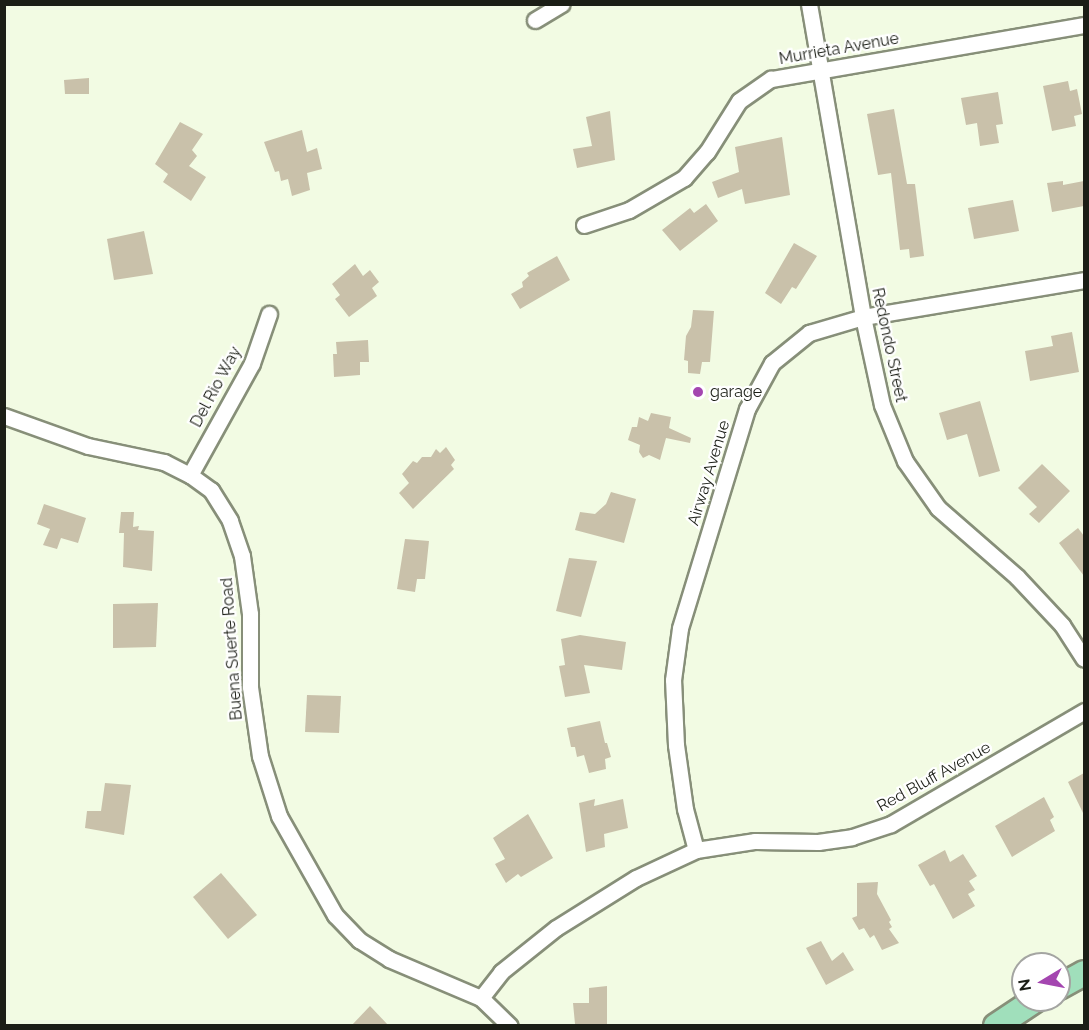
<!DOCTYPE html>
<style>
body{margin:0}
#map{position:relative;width:1089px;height:1030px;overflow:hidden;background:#f2fbe3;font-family:Raleway,sans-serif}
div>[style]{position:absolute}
.building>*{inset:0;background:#c9c1aa}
.roads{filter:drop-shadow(2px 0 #878f79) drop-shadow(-2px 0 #878f79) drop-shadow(0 2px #878f79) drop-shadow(0 -2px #878f79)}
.minor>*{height:15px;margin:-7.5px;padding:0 7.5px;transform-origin:7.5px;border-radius:7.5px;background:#fff}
.primary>*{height:24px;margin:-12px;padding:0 12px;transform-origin:12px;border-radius:12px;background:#a0dfbb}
.dots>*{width:16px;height:16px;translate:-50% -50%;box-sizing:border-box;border:3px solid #fff;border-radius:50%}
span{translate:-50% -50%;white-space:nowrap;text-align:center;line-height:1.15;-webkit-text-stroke:4.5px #fff;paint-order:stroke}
.street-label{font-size:16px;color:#1b1e16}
.poi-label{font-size:16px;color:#1b1e16}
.left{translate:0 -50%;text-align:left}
.frame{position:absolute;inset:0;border:6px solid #1b1e16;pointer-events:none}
.north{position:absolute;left:1011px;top:952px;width:60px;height:60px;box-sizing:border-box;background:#fff;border:2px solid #a4a5a2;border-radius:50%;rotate:260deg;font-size:16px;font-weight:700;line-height:24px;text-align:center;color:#1b1e16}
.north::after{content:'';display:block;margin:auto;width:21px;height:27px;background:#a446b0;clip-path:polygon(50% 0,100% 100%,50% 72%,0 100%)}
</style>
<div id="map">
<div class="building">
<i style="clip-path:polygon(89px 78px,89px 94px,65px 94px,64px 80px)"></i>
<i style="clip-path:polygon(1068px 81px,1070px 91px,1077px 89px,1082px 114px,1074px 116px,1076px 126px,1052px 131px,1043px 86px)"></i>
<i style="clip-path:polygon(998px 92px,1003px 124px,996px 125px,999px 143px,980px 146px,977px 123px,966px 125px,961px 98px)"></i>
<i style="clip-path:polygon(894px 109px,907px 184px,915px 184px,924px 256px,910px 258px,909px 249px,900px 250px,891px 173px,878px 175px,867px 114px)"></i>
<i style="clip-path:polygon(610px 111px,615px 160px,577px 168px,573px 149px,592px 146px,586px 117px)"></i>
<i style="clip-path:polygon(180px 122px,203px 134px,192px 150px,197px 156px,189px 166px,206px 177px,191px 201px,163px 182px,168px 174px,155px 164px)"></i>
<i style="clip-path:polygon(302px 130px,307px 152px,317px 148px,322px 169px,307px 173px,310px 190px,292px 196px,288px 179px,281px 181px,279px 171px,275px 172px,264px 142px)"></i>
<i style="clip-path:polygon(782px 137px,790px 195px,745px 204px,742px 189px,718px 198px,712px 182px,739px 172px,735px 147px)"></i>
<i style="clip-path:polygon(1063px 181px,1063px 185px,1084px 181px,1084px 206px,1052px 212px,1047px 183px)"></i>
<i style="clip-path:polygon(1013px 200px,1019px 231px,974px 239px,968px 208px)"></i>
<i style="clip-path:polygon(706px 204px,718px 221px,680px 251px,662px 230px,690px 208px,694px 213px)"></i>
<i style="clip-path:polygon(144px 231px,153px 274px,114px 280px,107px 239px)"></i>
<i style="clip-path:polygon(794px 243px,817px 256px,796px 289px,792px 287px,781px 304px,765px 293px)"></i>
<i style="clip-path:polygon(557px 256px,570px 280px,520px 309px,511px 294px,523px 287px,522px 282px,529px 276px,527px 273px)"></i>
<i style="clip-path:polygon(355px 264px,363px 276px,370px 270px,379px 282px,372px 288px,377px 296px,349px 317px,335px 299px,340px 295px,332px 284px)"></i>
<i style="clip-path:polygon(693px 310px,714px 311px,710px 362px,702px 362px,700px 374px,688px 373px,688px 361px,684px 360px,686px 336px,691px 327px)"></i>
<i style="clip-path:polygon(1072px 332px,1079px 372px,1030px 381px,1025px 351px,1053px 346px,1051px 336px)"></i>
<i style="clip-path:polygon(368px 340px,369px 362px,360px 362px,360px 375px,334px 377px,333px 354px,337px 354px,336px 342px)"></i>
<i style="clip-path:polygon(980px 401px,1000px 471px,979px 477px,967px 434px,947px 440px,939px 413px)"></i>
<i style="clip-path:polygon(651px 413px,671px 417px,669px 428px,691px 438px,690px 443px,666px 438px,660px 460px,649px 455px,643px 458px,639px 452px,640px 445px,628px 440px,632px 427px,637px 427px,639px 417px,648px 421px)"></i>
<i style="clip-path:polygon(446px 447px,455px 460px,451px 465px,454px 469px,413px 509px,399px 493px,409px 483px,402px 474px,413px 461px,417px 463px,422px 457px,431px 457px,436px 449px,440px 453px)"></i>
<i style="clip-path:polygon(1042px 464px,1070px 491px,1039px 523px,1029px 514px,1037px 507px,1018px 488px)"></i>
<i style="clip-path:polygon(611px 492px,636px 499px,624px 543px,575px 530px,580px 512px,595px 514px,606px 504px)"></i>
<i style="clip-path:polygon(44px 504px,86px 518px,78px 543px,61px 538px,57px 549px,43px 545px,50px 529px,37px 524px)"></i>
<i style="clip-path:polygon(121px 512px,134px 512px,133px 527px,139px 526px,138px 530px,154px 531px,152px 571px,123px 567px,124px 533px,119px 533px)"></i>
<i style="clip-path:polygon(1078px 528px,1084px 536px,1084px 576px,1059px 543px)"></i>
<i style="clip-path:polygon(405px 539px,429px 541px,425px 579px,417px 579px,415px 592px,397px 589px)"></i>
<i style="clip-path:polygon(569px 558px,597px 561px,581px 617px,556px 611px)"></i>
<i style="clip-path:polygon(158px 603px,156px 647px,113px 648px,113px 604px)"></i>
<i style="clip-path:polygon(580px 635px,626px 642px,622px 670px,584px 665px,590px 693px,565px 697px,559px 666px,565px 665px,561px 639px)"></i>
<i style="clip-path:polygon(307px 695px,341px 696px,339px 733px,305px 732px)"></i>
<i style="clip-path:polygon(600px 721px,605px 743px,607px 743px,611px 757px,605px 759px,606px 769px,589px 773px,584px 755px,577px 757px,575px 747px,571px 747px,567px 728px)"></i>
<i style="clip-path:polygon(1084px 773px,1084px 815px,1068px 782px)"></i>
<i style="clip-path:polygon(105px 783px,131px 785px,124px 835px,85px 828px,87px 811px,101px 811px)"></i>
<i style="clip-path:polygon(1044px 797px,1054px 817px,1050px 820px,1055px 831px,1012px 857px,995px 826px)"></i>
<i style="clip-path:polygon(595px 799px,594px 806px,623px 799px,628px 828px,604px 834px,605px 847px,586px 852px,579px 803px)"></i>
<i style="clip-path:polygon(528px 814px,553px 858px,521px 877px,518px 874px,506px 883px,495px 864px,505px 859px,493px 838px)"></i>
<i style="clip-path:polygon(945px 850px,950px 862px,963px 854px,977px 876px,969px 881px,975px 890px,968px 894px,975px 906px,953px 919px,934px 884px,930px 886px,918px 865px)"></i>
<i style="clip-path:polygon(221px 873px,257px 915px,228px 939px,193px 897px)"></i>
<i style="clip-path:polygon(878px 882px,877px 894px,891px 920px,889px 922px,892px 927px,889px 929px,899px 943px,882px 950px,874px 935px,870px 938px,864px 928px,859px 930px,852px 918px,857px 916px,857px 883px)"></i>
<i style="clip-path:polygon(821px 941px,832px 961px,843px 952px,854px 970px,826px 985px,806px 948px)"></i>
<i style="clip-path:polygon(607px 986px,607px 1026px,575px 1024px,573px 1003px,589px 1003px,589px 988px)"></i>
<i style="clip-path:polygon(370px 1006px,389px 1026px,351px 1026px)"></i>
</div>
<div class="roads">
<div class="minor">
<i style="left:809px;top:4px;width:318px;rotate:80.2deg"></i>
<i style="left:863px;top:317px;width:90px;rotate:77.8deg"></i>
<i style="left:882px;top:405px;width:61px;rotate:67.7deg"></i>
<i style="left:905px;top:461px;width:57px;rotate:54.9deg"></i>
<i style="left:938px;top:508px;width:105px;rotate:41.1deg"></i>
<i style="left:1017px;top:577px;width:66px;rotate:46.8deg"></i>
<i style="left:1062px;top:625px;width:40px;rotate:57.1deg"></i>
<i style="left:535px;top:20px;width:31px;rotate:-31deg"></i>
<i style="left:584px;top:225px;width:47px;rotate:-18.4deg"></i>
<i style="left:629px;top:210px;width:64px;rotate:-30.2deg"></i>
<i style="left:684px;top:178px;width:35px;rotate:-49deg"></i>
<i style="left:707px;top:152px;width:60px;rotate:-57.9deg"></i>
<i style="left:739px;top:101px;width:39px;rotate:-35deg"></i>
<i style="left:771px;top:79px;width:318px;rotate:-9.8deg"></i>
<i style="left:4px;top:416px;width:89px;rotate:19.7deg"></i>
<i style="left:88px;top:446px;width:78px;rotate:11.9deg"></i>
<i style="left:164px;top:462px;width:29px;rotate:27deg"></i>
<i style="left:190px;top:475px;width:26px;rotate:36deg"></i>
<i style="left:211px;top:490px;width:36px;rotate:58deg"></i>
<i style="left:230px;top:521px;width:37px;rotate:71deg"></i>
<i style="left:242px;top:556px;width:59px;rotate:82.1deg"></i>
<i style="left:250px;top:614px;width:73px;rotate:90deg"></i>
<i style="left:250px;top:687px;width:70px;rotate:81.8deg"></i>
<i style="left:260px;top:756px;width:63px;rotate:72.4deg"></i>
<i style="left:279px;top:816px;width:114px;rotate:60.5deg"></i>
<i style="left:335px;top:915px;width:35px;rotate:46deg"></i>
<i style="left:359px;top:940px;width:36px;rotate:32deg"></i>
<i style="left:389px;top:959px;width:100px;rotate:23deg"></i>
<i style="left:481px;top:998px;width:40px;rotate:44deg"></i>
<i style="left:190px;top:475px;width:128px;rotate:-61deg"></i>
<i style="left:252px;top:363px;width:52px;rotate:-70.9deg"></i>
<i style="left:696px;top:850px;width:42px;rotate:-105deg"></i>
<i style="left:685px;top:809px;width:65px;rotate:-98deg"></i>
<i style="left:676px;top:745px;width:65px;rotate:-92.6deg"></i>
<i style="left:673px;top:680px;width:52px;rotate:-82.3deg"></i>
<i style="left:680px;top:628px;width:229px;rotate:-73deg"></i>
<i style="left:747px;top:409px;width:52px;rotate:-61.5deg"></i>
<i style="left:772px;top:363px;width:48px;rotate:-39deg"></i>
<i style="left:809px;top:333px;width:56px;rotate:-16.5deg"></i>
<i style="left:863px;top:317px;width:224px;rotate:-9.5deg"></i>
<i style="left:481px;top:998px;width:33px;rotate:-52deg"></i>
<i style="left:501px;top:972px;width:70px;rotate:-38.7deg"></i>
<i style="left:556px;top:928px;width:94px;rotate:-32deg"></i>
<i style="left:636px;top:878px;width:66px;rotate:-25deg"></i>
<i style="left:696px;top:850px;width:60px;rotate:-8.7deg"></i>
<i style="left:755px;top:841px;width:63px;rotate:0.9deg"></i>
<i style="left:818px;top:842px;width:34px;rotate:-8deg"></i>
<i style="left:852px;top:837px;width:41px;rotate:-18.4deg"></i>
<i style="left:891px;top:824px;width:224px;rotate:-30.3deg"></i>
</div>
<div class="primary">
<i style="left:1059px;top:987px;width:29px;rotate:-29deg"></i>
<i style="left:996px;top:1026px;width:47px;rotate:-33.7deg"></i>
</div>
</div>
<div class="dots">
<i style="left:698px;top:392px;background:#a446b0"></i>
</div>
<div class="street-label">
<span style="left:839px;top:49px;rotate:-10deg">Murrieta Avenue</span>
<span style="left:889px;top:345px;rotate:78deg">Redondo Street</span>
<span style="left:216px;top:387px;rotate:-62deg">Del Rio Way</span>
<span style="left:709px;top:473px;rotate:-73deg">Airway Avenue</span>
<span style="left:232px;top:649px;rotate:-94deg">Buena Suerte Road</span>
<span style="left:934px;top:777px;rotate:-29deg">Red Bluff Avenue</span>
</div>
<div class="poi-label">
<span class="left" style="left:710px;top:392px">garage</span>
</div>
<div class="frame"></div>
<div class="north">N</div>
</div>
